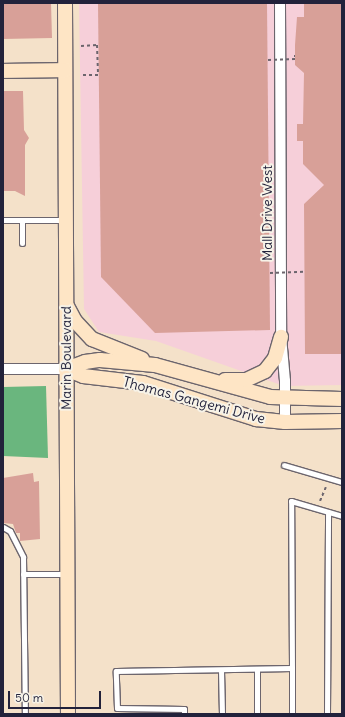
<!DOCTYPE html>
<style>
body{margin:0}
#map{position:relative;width:345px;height:717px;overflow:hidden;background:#f4e1c9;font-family:Delius,sans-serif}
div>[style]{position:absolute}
.built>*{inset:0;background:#f6cfd9}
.forest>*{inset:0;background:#6ab67e}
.building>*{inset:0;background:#d8a098}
.path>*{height:2px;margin-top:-1px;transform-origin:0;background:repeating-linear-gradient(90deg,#6c656d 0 3px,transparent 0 6px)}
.roads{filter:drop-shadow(1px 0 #6c656d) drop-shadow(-1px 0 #6c656d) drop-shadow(0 1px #6c656d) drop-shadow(0 -1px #6c656d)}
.lane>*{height:5px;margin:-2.5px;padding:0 2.5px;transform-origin:2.5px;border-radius:2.5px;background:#fff}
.street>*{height:10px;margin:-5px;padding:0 5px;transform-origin:5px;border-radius:5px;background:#fff}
.secondary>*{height:14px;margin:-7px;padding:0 7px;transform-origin:7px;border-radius:7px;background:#fee5c5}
.path-bridge>*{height:2px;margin-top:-1px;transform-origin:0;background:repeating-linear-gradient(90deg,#6c656d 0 3px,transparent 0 6px)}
span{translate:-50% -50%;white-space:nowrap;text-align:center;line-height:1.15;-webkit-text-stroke:4px #f7f3e8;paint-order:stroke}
.street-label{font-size:14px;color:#22223b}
.frame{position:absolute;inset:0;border:4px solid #22223b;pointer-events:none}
.scale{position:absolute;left:8px;top:691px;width:93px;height:18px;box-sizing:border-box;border:2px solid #22223b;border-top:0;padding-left:5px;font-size:12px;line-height:14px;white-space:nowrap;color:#22223b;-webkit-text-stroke:3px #f7f3e8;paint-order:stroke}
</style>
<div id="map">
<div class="built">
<i style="clip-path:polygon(79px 3px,342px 3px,342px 385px,284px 386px,156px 341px,99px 332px,84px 309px)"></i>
</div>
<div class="forest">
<i style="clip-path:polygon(46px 386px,48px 458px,3px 456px,3px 387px)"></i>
</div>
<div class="building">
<i style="clip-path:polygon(3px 3px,51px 3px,52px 38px,3px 39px)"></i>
<i style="clip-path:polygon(98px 3px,267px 3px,270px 330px,155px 333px,101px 277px)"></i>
<i style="clip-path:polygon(304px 3px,342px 3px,342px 354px,305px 354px,304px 204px,324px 185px,303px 164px,303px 141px,297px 141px,297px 124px,303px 124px,304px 73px,295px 65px,295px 45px,297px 17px,304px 17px)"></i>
<i style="clip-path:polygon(3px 91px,23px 91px,24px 130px,29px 138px,25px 145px,25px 196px,15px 191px,3px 191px)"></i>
<i style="clip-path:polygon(33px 473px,34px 482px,39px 481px,40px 539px,20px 541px,20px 533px,16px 533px,13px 524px,3px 523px,3px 478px)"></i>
</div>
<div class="path">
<i style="left:81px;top:46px;width:16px;rotate:-4deg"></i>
<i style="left:97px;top:45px;width:30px;rotate:88deg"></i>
<i style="left:98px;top:75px;width:16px;rotate:180deg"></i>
<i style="left:294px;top:56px;width:1px"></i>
<i style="left:320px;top:501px;width:15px;rotate:-67deg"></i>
</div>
<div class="roads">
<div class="lane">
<i style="left:3px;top:220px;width:61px"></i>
<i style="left:22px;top:220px;width:23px;rotate:90deg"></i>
<i style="left:284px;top:465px;width:60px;rotate:16.3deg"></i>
<i style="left:3px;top:527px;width:8px;rotate:30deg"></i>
<i style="left:10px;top:531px;width:29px;rotate:63deg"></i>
<i style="left:23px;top:557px;width:157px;rotate:89.3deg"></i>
<i style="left:23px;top:574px;width:43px"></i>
<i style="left:292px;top:668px;width:46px;rotate:90deg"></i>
<i style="left:221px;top:670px;width:44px;rotate:88.7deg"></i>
<i style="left:184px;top:714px;width:5px;rotate:-90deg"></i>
<i style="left:184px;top:709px;width:67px;rotate:-179.1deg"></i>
<i style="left:117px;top:708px;width:37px;rotate:-92deg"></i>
<i style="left:116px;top:671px;width:176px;rotate:-1deg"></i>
<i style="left:292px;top:668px;width:167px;rotate:-90.3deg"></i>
<i style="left:291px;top:501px;width:53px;rotate:16.4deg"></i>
<i style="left:257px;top:714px;width:45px;rotate:-90deg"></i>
<i style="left:327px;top:714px;width:202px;rotate:-89.7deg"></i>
</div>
<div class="street">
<i style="left:280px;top:3px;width:334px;rotate:89.8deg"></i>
<i style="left:281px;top:337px;width:44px;rotate:84.8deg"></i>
<i style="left:285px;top:381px;width:41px;rotate:90deg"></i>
<i style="left:3px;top:369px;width:63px"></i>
</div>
<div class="secondary">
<i style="left:65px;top:3px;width:711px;rotate:89.76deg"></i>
<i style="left:3px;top:71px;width:62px;rotate:-0.9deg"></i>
<i style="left:67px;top:306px;width:17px;rotate:62deg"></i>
<i style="left:75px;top:321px;width:25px;rotate:47deg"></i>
<i style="left:92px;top:339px;width:54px;rotate:21.8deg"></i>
<i style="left:66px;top:369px;width:18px;rotate:22deg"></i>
<i style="left:83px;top:376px;width:60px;rotate:6.7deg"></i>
<i style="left:143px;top:383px;width:119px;rotate:17.7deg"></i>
<i style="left:256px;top:419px;width:29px;rotate:6deg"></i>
<i style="left:285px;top:422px;width:57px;rotate:-1deg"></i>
<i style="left:66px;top:369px;width:20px;rotate:-20deg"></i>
<i style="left:85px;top:362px;width:15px;rotate:-8deg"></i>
<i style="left:100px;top:360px;width:55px;rotate:5.2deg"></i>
<i style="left:155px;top:365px;width:119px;rotate:15.5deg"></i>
<i style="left:270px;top:397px;width:72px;rotate:1.6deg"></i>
<i style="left:225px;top:380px;width:21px"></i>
<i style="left:246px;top:380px;width:21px;rotate:-25deg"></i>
<i style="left:265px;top:371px;width:16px;rotate:-52deg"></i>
<i style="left:275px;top:358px;width:22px;rotate:-74deg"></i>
</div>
</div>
<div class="path-bridge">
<i style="left:268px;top:60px;width:27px;rotate:-2deg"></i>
<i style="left:270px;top:273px;width:34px;rotate:-2deg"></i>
</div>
<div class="street-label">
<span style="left:267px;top:213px;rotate:-90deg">Mall Drive West</span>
<span style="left:66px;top:358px;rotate:-90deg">Marin Boulevard</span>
<span style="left:194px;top:400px;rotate:15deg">Thomas Gangemi Drive</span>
</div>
<div class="frame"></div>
<div class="scale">50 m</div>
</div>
